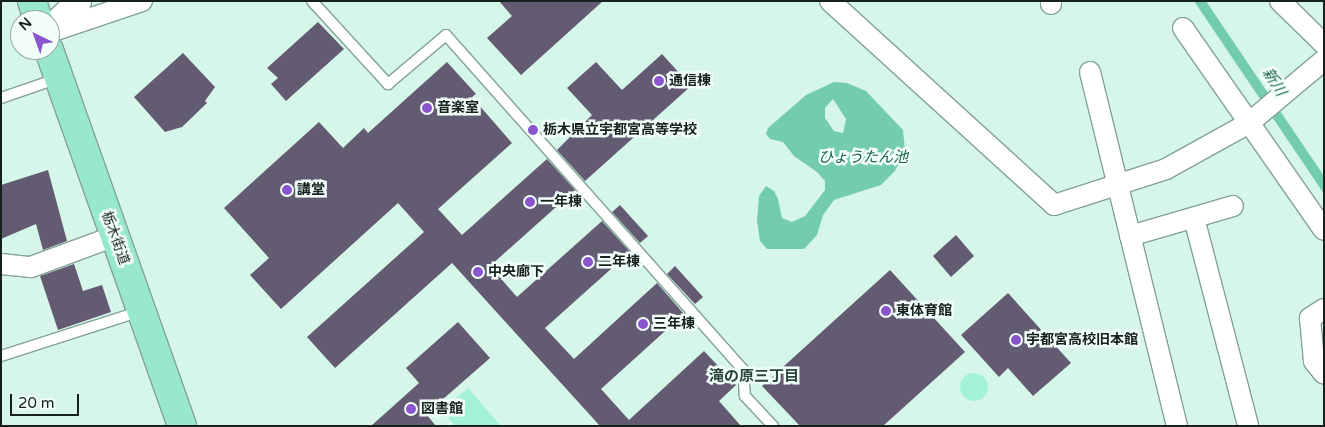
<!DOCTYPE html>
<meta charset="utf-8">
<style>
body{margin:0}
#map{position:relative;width:1325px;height:427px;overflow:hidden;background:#d6f6e9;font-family:"Varela Round","Noto Sans JP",sans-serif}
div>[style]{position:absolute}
.green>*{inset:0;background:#a4f2d6}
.round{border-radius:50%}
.water>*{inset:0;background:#74ccaf}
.building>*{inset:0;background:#635b71}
.roads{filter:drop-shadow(1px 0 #84a297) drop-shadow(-1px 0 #84a297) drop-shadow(0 1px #84a297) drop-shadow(0 -1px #84a297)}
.service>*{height:10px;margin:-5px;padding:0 5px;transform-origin:5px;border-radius:5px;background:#fff}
.minor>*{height:20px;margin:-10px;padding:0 10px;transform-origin:10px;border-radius:10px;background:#fff}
.tertiary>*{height:25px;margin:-12.5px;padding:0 12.5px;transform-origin:12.5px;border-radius:12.5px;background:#fff}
.primary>*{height:28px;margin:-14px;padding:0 14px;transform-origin:14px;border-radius:14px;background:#98e8d0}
.dots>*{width:14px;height:14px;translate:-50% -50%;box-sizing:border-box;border:2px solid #f1fef9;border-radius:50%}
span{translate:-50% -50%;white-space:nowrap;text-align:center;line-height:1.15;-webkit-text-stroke:5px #f1fef9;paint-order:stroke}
.poi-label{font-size:14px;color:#16211d;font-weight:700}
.left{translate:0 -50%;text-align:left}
.street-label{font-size:14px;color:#16211d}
.water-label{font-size:15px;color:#1b614d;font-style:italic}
.neighbourhood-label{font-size:15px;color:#2b463d;font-weight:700}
.frame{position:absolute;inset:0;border:2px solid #16211d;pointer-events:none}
.north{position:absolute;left:10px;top:10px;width:50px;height:50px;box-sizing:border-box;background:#f1fef9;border:1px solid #99a6a1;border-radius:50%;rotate:318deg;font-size:14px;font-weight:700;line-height:20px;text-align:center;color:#16211d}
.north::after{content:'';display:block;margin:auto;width:18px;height:22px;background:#8a55cd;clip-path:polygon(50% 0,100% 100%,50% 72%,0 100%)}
.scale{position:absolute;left:10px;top:394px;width:69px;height:22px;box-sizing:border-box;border:2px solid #16211d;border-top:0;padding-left:6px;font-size:15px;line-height:18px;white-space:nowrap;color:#16211d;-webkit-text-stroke:4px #f1fef9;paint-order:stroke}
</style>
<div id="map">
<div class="green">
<i class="round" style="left:960px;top:373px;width:28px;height:28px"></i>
<i style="clip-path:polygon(468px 388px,501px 426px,502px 426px,455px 426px,442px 411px)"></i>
</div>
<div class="water">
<i style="clip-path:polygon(1194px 1px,1206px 1px,1324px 176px,1324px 194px)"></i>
<i style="clip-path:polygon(evenodd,834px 82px,847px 83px,866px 91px,903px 130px,905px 150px,895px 171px,881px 185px,834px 200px,823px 215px,817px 235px,804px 249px,767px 249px,760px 241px,757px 221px,759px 196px,766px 186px,774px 191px,778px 199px,782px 218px,792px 222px,805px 216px,825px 190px,825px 181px,817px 172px,794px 156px,783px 142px,770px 139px,766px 134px,768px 128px,806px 95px,834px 82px,833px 99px,846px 119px,843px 133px,834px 131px,825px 118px,825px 108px,833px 99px)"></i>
</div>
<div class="building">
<i style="clip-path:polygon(499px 1px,603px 1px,521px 75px,487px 38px,512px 16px)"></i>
<i style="clip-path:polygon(318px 22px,344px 49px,286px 101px,271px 84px,278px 78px,267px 68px)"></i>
<i style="clip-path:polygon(183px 53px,215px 87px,205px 101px,207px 103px,182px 127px,165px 132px,134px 97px)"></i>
<i style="clip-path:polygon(662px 54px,691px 86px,585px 181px,557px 150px,592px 115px,567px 88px,596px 62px,622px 90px)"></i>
<i style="clip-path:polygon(447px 62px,476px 94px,472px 97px,512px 143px,438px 209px,462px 235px,547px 159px,575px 190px,490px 266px,517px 297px,602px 221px,630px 252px,545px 328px,574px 359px,657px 283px,684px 314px,601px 389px,629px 420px,704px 351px,736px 385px,719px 401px,741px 426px,600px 426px,452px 263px,335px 368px,307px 337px,424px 232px,398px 203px,281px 309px,250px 275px,269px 258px,224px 208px,319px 122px,343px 148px,364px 128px,368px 133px)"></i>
<i style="clip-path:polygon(48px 170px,67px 241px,43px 250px,36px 224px,1px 239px,1px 185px)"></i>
<i style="clip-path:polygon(620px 205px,648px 236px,640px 243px,612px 212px)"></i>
<i style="clip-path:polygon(956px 235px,974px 256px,951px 277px,933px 256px)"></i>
<i style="clip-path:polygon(74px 264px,83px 291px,102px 285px,111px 312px,58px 330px,40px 276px)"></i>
<i style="clip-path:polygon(675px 266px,703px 297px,695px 304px,667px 274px)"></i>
<i style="clip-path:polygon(890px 270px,965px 352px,883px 426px,800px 426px,762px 386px)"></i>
<i style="clip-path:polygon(1008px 293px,1071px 363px,1033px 396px,1008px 368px,999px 377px,961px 335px)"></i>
<i style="clip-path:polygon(458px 322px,490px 358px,426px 414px,436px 426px,371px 426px,419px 383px,406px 368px)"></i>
</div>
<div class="roads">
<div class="service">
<i style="left:312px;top:1px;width:113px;rotate:47.5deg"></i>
<i style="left:388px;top:84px;width:76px;rotate:-40.2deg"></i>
<i style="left:446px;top:35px;width:447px;rotate:48.4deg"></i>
<i style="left:743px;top:369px;width:27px;rotate:86deg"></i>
<i style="left:745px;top:396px;width:41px;rotate:47deg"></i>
<i style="left:1px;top:98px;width:61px;rotate:-19deg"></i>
<i style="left:1px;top:356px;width:147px;rotate:-17.8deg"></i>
</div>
<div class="minor">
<i style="left:830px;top:1px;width:303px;rotate:42.3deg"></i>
<i style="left:1054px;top:205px;width:118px;rotate:-17.8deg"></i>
<i style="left:1166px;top:169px;width:95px;rotate:-29deg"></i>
<i style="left:1249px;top:123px;width:98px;rotate:-40deg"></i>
<i style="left:1051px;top:1px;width:3px;rotate:90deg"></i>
<i style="left:1280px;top:1px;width:62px;rotate:44.3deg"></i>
<i style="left:1183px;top:28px;width:246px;rotate:55.1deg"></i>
<i style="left:50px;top:32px;width:97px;rotate:-18.6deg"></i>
<i style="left:1090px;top:72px;width:365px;rotate:76.2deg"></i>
<i style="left:1194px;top:218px;width:215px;rotate:75.4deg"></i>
<i style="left:1130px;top:236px;width:107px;rotate:-16.2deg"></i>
<i style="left:1px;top:264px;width:30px;rotate:6deg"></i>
<i style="left:31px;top:267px;width:90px;rotate:-20.3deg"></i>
<i style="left:1324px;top:309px;width:17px;rotate:147deg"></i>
<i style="left:1310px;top:318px;width:43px;rotate:84.7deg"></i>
<i style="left:1314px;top:361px;width:16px;rotate:52deg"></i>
</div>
<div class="tertiary">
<i style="left:50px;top:28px;width:39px;rotate:-44deg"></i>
</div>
<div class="primary">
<i style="left:32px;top:1px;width:20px;rotate:72deg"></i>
<i style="left:49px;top:50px;width:399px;rotate:70.5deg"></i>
</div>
</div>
<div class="dots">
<i style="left:659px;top:81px;background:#8a55cd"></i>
<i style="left:427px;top:108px;background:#8a55cd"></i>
<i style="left:533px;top:130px;background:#8a55cd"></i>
<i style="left:287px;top:190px;background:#8a55cd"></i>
<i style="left:530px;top:202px;background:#8a55cd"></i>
<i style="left:588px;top:262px;background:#8a55cd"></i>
<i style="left:478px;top:272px;background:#8a55cd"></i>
<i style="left:886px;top:311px;background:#8a55cd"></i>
<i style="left:643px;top:324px;background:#8a55cd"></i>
<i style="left:1016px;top:340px;background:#8a55cd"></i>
<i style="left:411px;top:409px;background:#8a55cd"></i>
</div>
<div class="poi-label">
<span class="left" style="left:669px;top:81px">通信棟</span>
<span class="left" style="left:437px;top:108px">音楽室</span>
<span class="left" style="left:543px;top:130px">栃木県立宇都宮高等学校</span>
<span class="left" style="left:297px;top:190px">講堂</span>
<span class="left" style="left:540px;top:202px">一年棟</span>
<span class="left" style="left:598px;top:262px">二年棟</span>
<span class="left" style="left:488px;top:272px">中央廊下</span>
<span class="left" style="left:896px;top:311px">東体育館</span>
<span class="left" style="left:653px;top:324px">三年棟</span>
<span class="left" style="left:1026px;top:340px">宇都宮高校旧本館</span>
<span class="left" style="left:421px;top:409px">図書館</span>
</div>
<div class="street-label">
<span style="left:115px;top:238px;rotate:70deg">栃木街道</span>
</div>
<div class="water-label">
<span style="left:1274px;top:82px;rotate:57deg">新川</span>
<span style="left:863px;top:158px">ひょうたん池</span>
</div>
<div class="neighbourhood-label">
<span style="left:754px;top:377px">滝の原三丁目</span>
</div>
<div class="frame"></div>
<div class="north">N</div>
<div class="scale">20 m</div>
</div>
